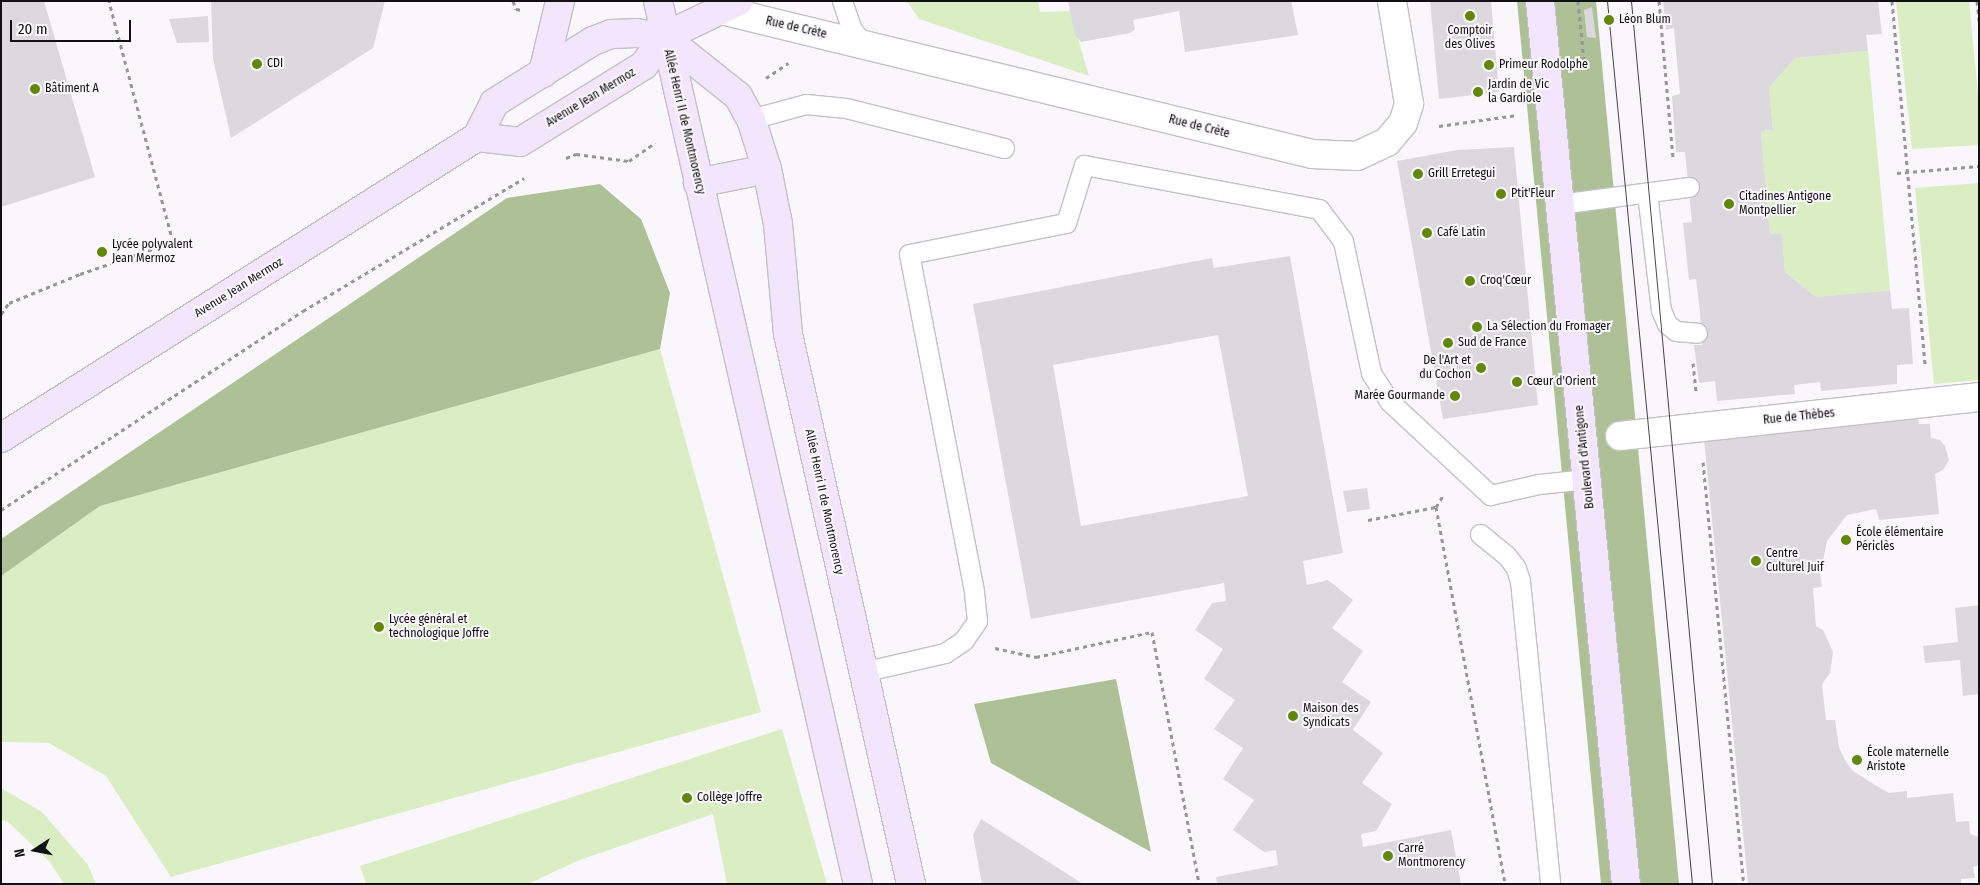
<!DOCTYPE html>
<meta charset="utf-8">
<style>
body{margin:0}
#map{position:relative;width:1980px;height:885px;overflow:hidden;background:#faf7fc;font-family:"Fira Sans Condensed",sans-serif}
div>[style]{position:absolute}
.green>*{inset:0;background:#daedc3}
.forest>*{inset:0;background:#aec196}
.building>*{inset:0;background:#dcd9de}
.path>*{height:3px;margin-top:-1.5px;transform-origin:0;background:repeating-linear-gradient(90deg,#989599 0 4px,transparent 0 8px)}
.roads{filter:drop-shadow(1px 0 #c4c1c6) drop-shadow(-1px 0 #c4c1c6) drop-shadow(0 1px #c4c1c6) drop-shadow(0 -1px #c4c1c6)}
.lane>*{height:19px;margin:-9.5px;padding:0 9.5px;transform-origin:9.5px;border-radius:9.5px;background:#fff}
.street>*{height:28px;margin:-14px;padding:0 14px;transform-origin:14px;border-radius:14px;background:#fff}
.secondary>*{height:28px;margin:-14px;padding:0 14px;transform-origin:14px;border-radius:14px;background:#f3e6fc}
.tram>*{height:1px;margin:-0.5px;padding:0 0.5px;transform-origin:0.5px;border-radius:0.5px;background:#474548}
.dots>*{width:14px;height:14px;translate:-50% -50%;box-sizing:border-box;border:2px solid #faf7fc;border-radius:50%}
span{translate:-50% -50%;white-space:nowrap;text-align:center;line-height:1.15;-webkit-text-stroke:4px #faf7fc;paint-order:stroke}
.poi-label{font-size:12px;color:#111012}
.left{translate:0 -50%;text-align:left}
.right{translate:-100% -50%;text-align:right}
.street-label{font-size:12px;color:#111012}
.frame{position:absolute;inset:0;border:2px solid #111012;pointer-events:none}
.north{position:absolute;left:10px;top:825px;width:50px;height:50px;-webkit-text-stroke:4px #faf7fc;paint-order:stroke;rotate:259deg;font-size:14px;font-weight:700;line-height:20px;text-align:center;color:#111012}
.north::after{content:'';display:block;margin:auto;width:18px;height:22px;background:#111012;clip-path:polygon(50% 0,100% 100%,50% 72%,0 100%)}
.scale{position:absolute;left:10px;top:20px;width:121px;height:22px;box-sizing:border-box;border:2px solid #111012;border-top:0;padding-left:6px;font-size:15px;line-height:18px;white-space:nowrap;color:#111012;-webkit-text-stroke:4px #faf7fc;paint-order:stroke}
</style>
<div id="map">
<div class="green">
<i style="clip-path:polygon(901px 1px,1038px 1px,1040px 12px,1070px 11px,1089px 76px,919px 19px,908px 3px)"></i>
<i style="clip-path:polygon(1896px 1px,1969px 1px,1979px 105px,1979px 145px,1912px 149px)"></i>
<i style="clip-path:polygon(1868px 51px,1890px 290px,1816px 297px,1785px 272px,1782px 233px,1770px 234px,1761px 131px,1773px 130px,1769px 88px,1795px 58px)"></i>
<i style="clip-path:polygon(1979px 183px,1979px 380px,1934px 384px,1915px 188px)"></i>
<i style="clip-path:polygon(660px 349px,761px 712px,171px 877px,106px 776px,49px 743px,1px 742px,1px 576px,100px 506px)"></i>
<i style="clip-path:polygon(782px 729px,827px 884px,727px 884px,713px 814px,577px 861px,528px 884px,366px 884px,360px 866px)"></i>
<i style="clip-path:polygon(1px 788px,42px 812px,88px 865px,96px 884px,64px 884px,49px 861px,8px 822px,1px 820px)"></i>
</div>
<div class="forest">
<i style="clip-path:polygon(1517px 1px,1596px 1px,1679px 884px,1601px 884px)"></i>
<i style="clip-path:polygon(600px 184px,641px 219px,670px 293px,660px 349px,100px 506px,1px 576px,1px 539px,507px 198px)"></i>
<i style="clip-path:polygon(1116px 679px,1151px 852px,991px 763px,974px 704px)"></i>
</div>
<div class="building">
<i style="clip-path:polygon(1px 1px,44px 1px,95px 177px,1px 207px)"></i>
<i style="clip-path:polygon(211px 1px,385px 1px,373px 48px,231px 138px,213px 59px)"></i>
<i style="clip-path:polygon(1068px 1px,1291px 1px,1298px 35px,1185px 52px,1179px 11px,1133px 20px,1135px 29px,1130px 33px,1081px 42px,1075px 35px)"></i>
<i style="clip-path:polygon(1430px 1px,1491px 1px,1499px 92px,1439px 99px)"></i>
<i style="clip-path:polygon(1663px 1px,1878px 1px,1882px 34px,1866px 35px,1868px 51px,1795px 58px,1769px 88px,1773px 130px,1761px 131px,1770px 234px,1782px 233px,1785px 272px,1816px 297px,1890px 290px,1892px 309px,1909px 308px,1913px 364px,1897px 365px,1897px 384px,1821px 391px,1820px 382px,1794px 385px,1795px 394px,1717px 401px,1715px 381px,1699px 383px,1694px 345px,1702px 345px,1700px 312px,1696px 279px,1689px 280px,1683px 223px,1692px 222px,1685px 152px,1676px 152px,1672px 96px,1680px 94px,1674px 28px,1666px 30px)"></i>
<i style="clip-path:polygon(1592px 7px,1596px 38px,1587px 37px,1584px 10px)"></i>
<i style="clip-path:polygon(208px 16px,209px 42px,177px 43px,169px 19px)"></i>
<i style="clip-path:polygon(1514px 147px,1538px 405px,1443px 419px,1397px 161px,1457px 150px)"></i>
<i style="clip-path:polygon(evenodd,1290px 256px,1343px 553px,1303px 561px,1307px 585px,1328px 580px,1353px 600px,1332px 628px,1363px 651px,1342px 682px,1371px 702px,1353px 730px,1383px 753px,1362px 783px,1392px 804px,1376px 831px,1361px 834px,1363px 847px,1451px 830px,1461px 884px,1217px 884px,1216px 877px,1278px 865px,1276px 850px,1264px 852px,1233px 830px,1254px 800px,1223px 779px,1243px 748px,1214px 729px,1235px 700px,1204px 679px,1223px 649px,1195px 630px,1212px 603px,1226px 601px,1224px 583px,1031px 619px,973px 304px,1212px 258px,1214px 268px,1290px 256px,1218px 335px,1248px 496px,1081px 526px,1053px 365px,1218px 335px)"></i>
<i style="clip-path:polygon(1917px 417px,1919px 424px,1930px 424px,1931px 438px,1940px 440px,1945px 446px,1949px 460px,1943px 470px,1935px 474px,1939px 514px,1879px 520px,1876px 509px,1847px 515px,1827px 541px,1820px 575px,1822px 587px,1813px 588px,1816px 626px,1823px 630px,1833px 652px,1830px 673px,1822px 684px,1826px 720px,1835px 720px,1839px 747px,1845px 760px,1853px 771px,1875px 785px,1889px 793px,1907px 791px,1907px 798px,1953px 793px,1956px 822px,1969px 821px,1970px 834px,1979px 837px,1979px 865px,1973px 867px,1975px 878px,1961px 879px,1961px 884px,1748px 884px,1704px 439px)"></i>
<i style="clip-path:polygon(1367px 488px,1370px 509px,1347px 512px,1343px 491px)"></i>
<i style="clip-path:polygon(1979px 605px,1979px 694px,1963px 696px,1960px 660px,1925px 663px,1923px 646px,1958px 642px,1955px 608px)"></i>
<i style="clip-path:polygon(981px 819px,1083px 884px,982px 884px,973px 835px)"></i>
</div>
<div class="path">
<i style="left:513px;top:1px;width:9px;rotate:69deg"></i>
<i style="left:516px;top:9px;width:6px;rotate:9deg"></i>
<i style="left:1578px;top:1px;width:70px;rotate:84.3deg"></i>
<i style="left:1659px;top:1px;width:157px;rotate:84.9deg"></i>
<i style="left:1892px;top:1px;width:367px;rotate:84.8deg"></i>
<i style="left:1977px;top:1px;width:20px;rotate:84deg"></i>
<i style="left:766px;top:78px;width:27px;rotate:-34deg"></i>
<i style="left:1439px;top:126px;width:79px;rotate:-8deg"></i>
<i style="left:566px;top:158px;width:11px;rotate:-22deg"></i>
<i style="left:576px;top:154px;width:53px;rotate:7.5deg"></i>
<i style="left:629px;top:161px;width:32px;rotate:-35deg"></i>
<i style="left:1897px;top:173px;width:82px;rotate:-4.9deg"></i>
<i style="left:1px;top:314px;width:14px;rotate:-54deg"></i>
<i style="left:9px;top:303px;width:77px;rotate:-22.2deg"></i>
<i style="left:80px;top:274px;width:98px;rotate:-19deg"></i>
<i style="left:173px;top:242px;width:249px;rotate:-104.9deg"></i>
<i style="left:1693px;top:363px;width:31px;rotate:84deg"></i>
<i style="left:1703px;top:462px;width:424px;rotate:84.5deg"></i>
<i style="left:1436px;top:507px;width:383px;rotate:79.6deg"></i>
<i style="left:1px;top:510px;width:362px;rotate:-33.4deg"></i>
<i style="left:303px;top:311px;width:258px;rotate:-31deg"></i>
<i style="left:1368px;top:520px;width:69px;rotate:-10.8deg"></i>
<i style="left:1436px;top:507px;width:15px;rotate:-58deg"></i>
<i style="left:995px;top:648px;width:42px;rotate:12.4deg"></i>
<i style="left:1036px;top:657px;width:119px;rotate:-12.2deg"></i>
<i style="left:1152px;top:632px;width:256px;rotate:79.4deg"></i>
</div>
<div class="roads">
<div class="lane">
<i style="left:842px;top:1px;width:31px;rotate:71deg"></i>
<i style="left:852px;top:30px;width:21px;rotate:49deg"></i>
<i style="left:751px;top:119px;width:57px;rotate:-15.3deg"></i>
<i style="left:806px;top:104px;width:40px;rotate:5.7deg"></i>
<i style="left:846px;top:108px;width:163px;rotate:14.2deg"></i>
<i style="left:1647px;top:193px;width:118px;rotate:83.2deg"></i>
<i style="left:1661px;top:310px;width:15px;rotate:67deg"></i>
<i style="left:1667px;top:324px;width:11px;rotate:38deg"></i>
<i style="left:1676px;top:331px;width:21px;rotate:5deg"></i>
<i style="left:1559px;top:204px;width:131px;rotate:-7.5deg"></i>
<i style="left:1480px;top:534px;width:33px;rotate:39deg"></i>
<i style="left:1506px;top:555px;width:16px;rotate:52deg"></i>
<i style="left:1516px;top:568px;width:14px;rotate:73deg"></i>
<i style="left:1520px;top:581px;width:304px;rotate:84.3deg"></i>
<i style="left:862px;top:672px;width:85px;rotate:-12.9deg"></i>
<i style="left:945px;top:653px;width:22px;rotate:-34deg"></i>
<i style="left:963px;top:641px;width:24px;rotate:-55deg"></i>
<i style="left:977px;top:621px;width:30px;rotate:-96deg"></i>
<i style="left:974px;top:591px;width:343px;rotate:-100.9deg"></i>
<i style="left:909px;top:254px;width:160px;rotate:-11.2deg"></i>
<i style="left:1066px;top:223px;width:61px;rotate:-72.8deg"></i>
<i style="left:1084px;top:165px;width:239px;rotate:10.6deg"></i>
<i style="left:1319px;top:209px;width:40px;rotate:53deg"></i>
<i style="left:1343px;top:241px;width:135px;rotate:78deg"></i>
<i style="left:1371px;top:373px;width:35px;rotate:57deg"></i>
<i style="left:1390px;top:402px;width:137px;rotate:42.9deg"></i>
<i style="left:1490px;top:495px;width:50px;rotate:-12.7deg"></i>
<i style="left:1539px;top:484px;width:48px;rotate:-5.9deg"></i>
</div>
<div class="street">
<i style="left:725px;top:11px;width:604px;rotate:13.69deg"></i>
<i style="left:1312px;top:154px;width:45px;rotate:2.5deg"></i>
<i style="left:1357px;top:156px;width:33px;rotate:-25deg"></i>
<i style="left:1387px;top:142px;width:25px;rotate:-50deg"></i>
<i style="left:1403px;top:123px;width:20px;rotate:-72deg"></i>
<i style="left:1409px;top:104px;width:104px;rotate:-99.4deg"></i>
<i style="left:1620px;top:436px;width:361px;rotate:-6.2deg"></i>
</div>
<div class="secondary">
<i style="left:658px;top:1px;width:905px;rotate:77.24deg"></i>
<i style="left:1540px;top:1px;width:887px;rotate:84.44deg"></i>
<i style="left:664px;top:37px;width:83px;rotate:-25.6deg"></i>
<i style="left:543px;top:73px;width:74px;rotate:-76.7deg"></i>
<i style="left:477px;top:137px;width:43px;rotate:6.6deg"></i>
<i style="left:520px;top:142px;width:146px;rotate:-31.8deg"></i>
<i style="left:644px;top:65px;width:34px;rotate:-54deg"></i>
<i style="left:698px;top:183px;width:70px;rotate:-11.5deg"></i>
<i style="left:1px;top:438px;width:563px;rotate:-32.31deg"></i>
<i style="left:477px;top:137px;width:38px;rotate:-63deg"></i>
<i style="left:494px;top:103px;width:117px;rotate:-32.1deg"></i>
<i style="left:593px;top:41px;width:19px;rotate:-21deg"></i>
<i style="left:611px;top:34px;width:25px;rotate:-2deg"></i>
<i style="left:636px;top:33px;width:28px;rotate:8deg"></i>
<i style="left:664px;top:37px;width:95px;rotate:38.6deg"></i>
<i style="left:738px;top:96px;width:26px;rotate:61deg"></i>
<i style="left:751px;top:119px;width:52px;rotate:72.3deg"></i>
<i style="left:767px;top:169px;width:56px;rotate:78.7deg"></i>
<i style="left:778px;top:224px;width:110px;rotate:84.8deg"></i>
<i style="left:788px;top:334px;width:564px;rotate:77.39deg"></i>
</div>
</div>
<div class="tram">
<i style="left:1607px;top:1px;width:887px;rotate:84.5deg"></i>
<i style="left:1631px;top:1px;width:887px;rotate:84.76deg"></i>
</div>
<div class="dots">
<i style="left:1470px;top:16px;background:#61870d"></i>
<i style="left:1609px;top:20px;background:#61870d"></i>
<i style="left:257px;top:64px;background:#61870d"></i>
<i style="left:1489px;top:65px;background:#61870d"></i>
<i style="left:35px;top:89px;background:#61870d"></i>
<i style="left:1478px;top:92px;background:#61870d"></i>
<i style="left:1418px;top:174px;background:#61870d"></i>
<i style="left:1501px;top:194px;background:#61870d"></i>
<i style="left:1729px;top:204px;background:#61870d"></i>
<i style="left:1427px;top:233px;background:#61870d"></i>
<i style="left:102px;top:252px;background:#61870d"></i>
<i style="left:1470px;top:281px;background:#61870d"></i>
<i style="left:1477px;top:327px;background:#61870d"></i>
<i style="left:1448px;top:343px;background:#61870d"></i>
<i style="left:1481px;top:368px;background:#61870d"></i>
<i style="left:1517px;top:382px;background:#61870d"></i>
<i style="left:1455px;top:396px;background:#61870d"></i>
<i style="left:1846px;top:540px;background:#61870d"></i>
<i style="left:1756px;top:561px;background:#61870d"></i>
<i style="left:379px;top:627px;background:#61870d"></i>
<i style="left:1293px;top:716px;background:#61870d"></i>
<i style="left:1857px;top:760px;background:#61870d"></i>
<i style="left:687px;top:798px;background:#61870d"></i>
<i style="left:1388px;top:856px;background:#61870d"></i>
</div>
<div class="poi-label">
<span class="left" style="left:1619px;top:20px">Léon Blum</span>
<span style="left:1470px;top:38px">Comptoir<br>des Olives</span>
<span class="left" style="left:267px;top:64px">CDI</span>
<span class="left" style="left:1499px;top:65px">Primeur Rodolphe</span>
<span class="left" style="left:1488px;top:92px">Jardin de Vic<br>la Gardiole</span>
<span class="left" style="left:45px;top:89px">Bâtiment A</span>
<span class="left" style="left:1428px;top:174px">Grill Erretegui</span>
<span class="left" style="left:1511px;top:194px">Ptit'Fleur</span>
<span class="left" style="left:1739px;top:204px">Citadines Antigone<br>Montpellier</span>
<span class="left" style="left:1437px;top:233px">Café Latin</span>
<span class="left" style="left:112px;top:252px">Lycée polyvalent<br>Jean Mermoz</span>
<span class="left" style="left:1480px;top:281px">Croq'Cœur</span>
<span class="left" style="left:1487px;top:327px">La Sélection du Fromager</span>
<span class="left" style="left:1458px;top:343px">Sud de France</span>
<span class="right" style="left:1471px;top:368px">De l'Art et<br>du Cochon</span>
<span class="left" style="left:1527px;top:382px">Cœur d'Orient</span>
<span class="right" style="left:1445px;top:396px">Marée Gourmande</span>
<span class="left" style="left:1856px;top:540px">École élémentaire<br>Périclès</span>
<span class="left" style="left:1766px;top:561px">Centre<br>Culturel Juif</span>
<span class="left" style="left:389px;top:627px">Lycée général et<br>technologique Joffre</span>
<span class="left" style="left:1303px;top:716px">Maison des<br>Syndicats</span>
<span class="left" style="left:1867px;top:760px">École maternelle<br>Aristote</span>
<span class="left" style="left:697px;top:798px">Collège Joffre</span>
<span class="left" style="left:1398px;top:856px">Carré<br>Montmorency</span>
</div>
<div class="street-label">
<span style="left:796px;top:28px;rotate:13deg">Rue de Crète</span>
<span style="left:591px;top:98px;rotate:-31deg">Avenue Jean Mermoz</span>
<span style="left:684px;top:122px;rotate:77deg">Allée Henri II de Montmorency</span>
<span style="left:1199px;top:127px;rotate:14deg">Rue de Crète</span>
<span style="left:239px;top:288px;rotate:-32deg">Avenue Jean Mermoz</span>
<span style="left:1799px;top:417px;rotate:-6deg">Rue de Thèbes</span>
<span style="left:1585px;top:457px;rotate:-96deg">Boulevard d'Antigone</span>
<span style="left:824px;top:502px;rotate:78deg">Allée Henri II de Montmorency</span>
</div>
<div class="frame"></div>
<div class="north">N</div>
<div class="scale">20 m</div>
</div>
